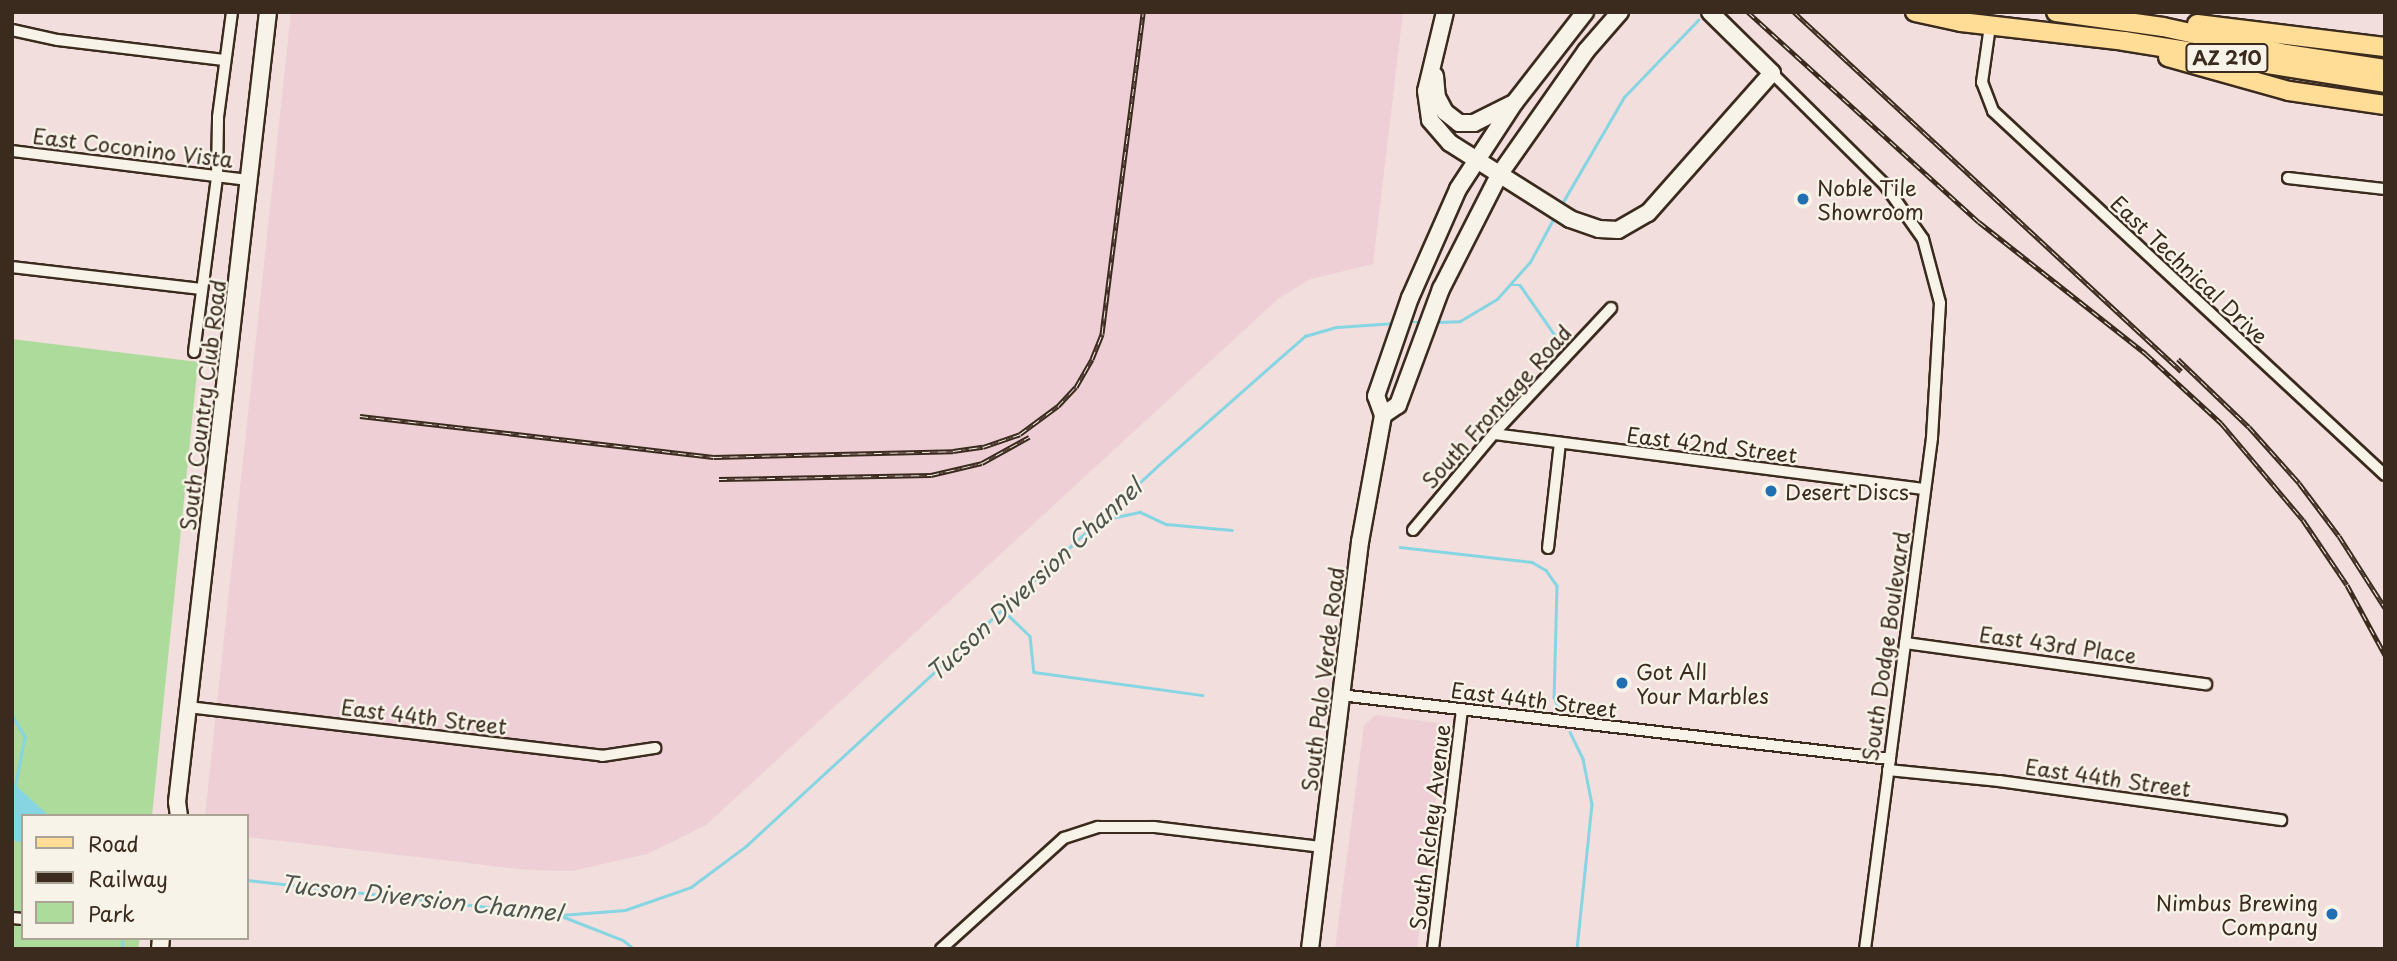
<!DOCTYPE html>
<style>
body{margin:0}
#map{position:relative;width:2397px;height:961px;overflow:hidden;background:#f1dedd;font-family:"Playpen Sans",sans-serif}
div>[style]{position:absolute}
.built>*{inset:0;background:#edcfd5}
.green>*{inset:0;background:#acdb9b}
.water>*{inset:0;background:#86d5e3}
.stream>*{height:2.5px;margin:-1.25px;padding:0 1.25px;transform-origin:1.25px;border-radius:1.25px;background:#86d5e3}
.roads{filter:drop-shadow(2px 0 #3b2a1e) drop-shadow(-2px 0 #3b2a1e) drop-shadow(0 2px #3b2a1e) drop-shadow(0 -2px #3b2a1e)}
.street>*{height:10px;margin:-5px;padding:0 5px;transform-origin:5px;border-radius:5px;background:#f7f3e8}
.secondary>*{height:16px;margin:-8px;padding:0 8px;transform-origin:8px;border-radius:8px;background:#f7f3e8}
.primary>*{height:18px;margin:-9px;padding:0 9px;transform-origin:9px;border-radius:9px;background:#ffdd96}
.rail>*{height:5px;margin-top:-2.5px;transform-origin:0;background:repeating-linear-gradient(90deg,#f7f3e8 0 8px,#3b2a1e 0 16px);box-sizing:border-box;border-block:2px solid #3b2a1e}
.dots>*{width:19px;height:19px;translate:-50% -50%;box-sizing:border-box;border:4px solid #f7f3e8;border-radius:50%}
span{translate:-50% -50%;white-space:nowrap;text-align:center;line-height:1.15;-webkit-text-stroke:5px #f7f3e8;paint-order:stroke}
.shield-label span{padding:2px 5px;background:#f7f3e8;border:2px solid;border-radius:5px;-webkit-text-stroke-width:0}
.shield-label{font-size:19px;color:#3b2a1e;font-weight:700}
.street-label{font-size:21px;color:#3b2a1e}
.poi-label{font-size:21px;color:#3b2a1e}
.left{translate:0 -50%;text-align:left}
.right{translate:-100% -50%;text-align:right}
.water-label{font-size:23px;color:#4e554f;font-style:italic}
.frame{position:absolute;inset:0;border:14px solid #3b2a1e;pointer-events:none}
.legend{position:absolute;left:21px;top:814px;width:228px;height:126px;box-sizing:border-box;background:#f7f3e8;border:2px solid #aca397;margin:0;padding:9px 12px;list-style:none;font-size:21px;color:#3b2a1e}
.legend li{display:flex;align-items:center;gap:14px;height:35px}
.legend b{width:35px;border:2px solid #aca397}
</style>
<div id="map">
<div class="built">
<i style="clip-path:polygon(291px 12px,1403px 12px,1373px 264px,1311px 279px,1279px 298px,706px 825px,647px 854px,572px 871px,528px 870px,247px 837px,247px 816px,205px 816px)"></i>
<i style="clip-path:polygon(1376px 715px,1445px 724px,1417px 949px,1335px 949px,1364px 725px)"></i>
</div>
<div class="green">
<i style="clip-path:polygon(12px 339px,198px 362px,152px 816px,23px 816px,23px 938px,140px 938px,138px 949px,12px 949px)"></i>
</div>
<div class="water">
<i style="clip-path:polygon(12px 782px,49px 816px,23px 816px,23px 843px,12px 840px)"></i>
</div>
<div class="stream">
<i style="left:1560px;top:207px;width:127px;rotate:-59.8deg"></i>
<i style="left:1624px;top:97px;width:107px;rotate:-46.1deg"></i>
<i style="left:1511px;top:285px;width:9px"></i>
<i style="left:1520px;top:285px;width:68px;rotate:55.1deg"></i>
<i style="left:1409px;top:322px;width:14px"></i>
<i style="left:1437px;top:322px;width:23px;rotate:-2deg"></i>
<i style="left:1460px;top:321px;width:43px;rotate:-30.7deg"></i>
<i style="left:1497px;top:299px;width:50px;rotate:-48.3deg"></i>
<i style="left:1530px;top:262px;width:52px;rotate:-61.5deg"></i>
<i style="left:1102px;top:520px;width:39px;rotate:-12deg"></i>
<i style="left:1140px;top:512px;width:29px;rotate:25deg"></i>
<i style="left:1166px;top:524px;width:66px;rotate:5.2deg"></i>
<i style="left:1400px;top:547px;width:133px;rotate:6.5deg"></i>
<i style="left:1532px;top:562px;width:16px;rotate:30deg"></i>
<i style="left:1546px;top:570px;width:19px;rotate:55deg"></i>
<i style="left:1557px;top:586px;width:111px;rotate:91.5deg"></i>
<i style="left:1554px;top:697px;width:20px;rotate:66deg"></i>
<i style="left:1004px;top:611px;width:36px;rotate:44deg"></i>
<i style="left:1030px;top:636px;width:36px;rotate:84deg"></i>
<i style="left:1034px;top:672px;width:170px;rotate:7.8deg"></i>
<i style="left:12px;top:715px;width:26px;rotate:59deg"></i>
<i style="left:25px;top:737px;width:52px;rotate:101.1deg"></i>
<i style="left:1570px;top:732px;width:30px;rotate:64deg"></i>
<i style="left:1583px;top:759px;width:46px;rotate:78.7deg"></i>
<i style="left:1592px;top:804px;width:146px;rotate:95.9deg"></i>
<i style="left:247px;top:880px;width:316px;rotate:6.4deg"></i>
<i style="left:561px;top:915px;width:64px;rotate:-4.5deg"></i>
<i style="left:625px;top:910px;width:70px;rotate:-19.2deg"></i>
<i style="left:691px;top:887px;width:69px;rotate:-36.7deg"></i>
<i style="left:746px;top:846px;width:566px;rotate:-42.71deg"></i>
<i style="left:1162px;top:462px;width:191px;rotate:-41.4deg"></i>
<i style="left:1305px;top:336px;width:33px;rotate:-16deg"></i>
<i style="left:1337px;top:327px;width:58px;rotate:-3.9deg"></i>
<i style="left:564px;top:917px;width:63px;rotate:21.3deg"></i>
<i style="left:623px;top:940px;width:14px;rotate:39deg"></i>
<i style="left:122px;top:949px;width:7px;rotate:-90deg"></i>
</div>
<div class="roads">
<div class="street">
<i style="left:1990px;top:26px;width:57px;rotate:98.1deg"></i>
<i style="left:1982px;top:82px;width:31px;rotate:69deg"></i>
<i style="left:1993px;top:111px;width:535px;rotate:42.88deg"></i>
<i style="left:12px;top:30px;width:47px;rotate:12.3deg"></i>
<i style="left:58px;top:40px;width:167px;rotate:6.9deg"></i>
<i style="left:1772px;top:73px;width:159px;rotate:44.7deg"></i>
<i style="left:1885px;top:185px;width:66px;rotate:54.9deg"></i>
<i style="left:1923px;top:239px;width:66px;rotate:75.1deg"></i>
<i style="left:1940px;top:303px;width:135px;rotate:93.4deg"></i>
<i style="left:1932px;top:438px;width:515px;rotate:97.47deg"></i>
<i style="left:12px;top:151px;width:239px;rotate:7deg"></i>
<i style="left:2288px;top:178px;width:98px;rotate:6.5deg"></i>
<i style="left:12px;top:267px;width:190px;rotate:6.6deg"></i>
<i style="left:194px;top:352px;width:177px;rotate:-82.5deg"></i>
<i style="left:217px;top:177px;width:60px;rotate:-89deg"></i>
<i style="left:218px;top:117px;width:106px;rotate:-82.4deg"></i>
<i style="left:1494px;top:434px;width:434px;rotate:7.3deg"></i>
<i style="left:1413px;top:530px;width:131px;rotate:-50deg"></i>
<i style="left:1497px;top:430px;width:167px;rotate:-46.9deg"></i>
<i style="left:1548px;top:548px;width:106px;rotate:-83.5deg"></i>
<i style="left:1905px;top:643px;width:304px;rotate:7.8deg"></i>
<i style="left:1340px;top:695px;width:554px;rotate:6.64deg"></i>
<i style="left:188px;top:707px;width:417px;rotate:6.7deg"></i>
<i style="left:602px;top:756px;width:54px;rotate:-8.6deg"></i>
<i style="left:1888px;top:770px;width:112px;rotate:5.7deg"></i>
<i style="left:1999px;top:781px;width:285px;rotate:7.9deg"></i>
<i style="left:12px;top:918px;width:11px;rotate:5deg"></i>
<i style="left:941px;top:949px;width:166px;rotate:-42.1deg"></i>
<i style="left:1064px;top:838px;width:36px;rotate:-18deg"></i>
<i style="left:1098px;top:827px;width:56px"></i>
<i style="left:1154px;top:827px;width:169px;rotate:6.8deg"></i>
<i style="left:1433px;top:949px;width:241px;rotate:-83.1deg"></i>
</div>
<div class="secondary">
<i style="left:1445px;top:12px;width:81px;rotate:103.5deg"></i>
<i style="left:1426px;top:91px;width:29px;rotate:82deg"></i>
<i style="left:1430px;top:120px;width:30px;rotate:49deg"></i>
<i style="left:1450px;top:143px;width:142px;rotate:32.3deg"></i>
<i style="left:1570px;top:219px;width:31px;rotate:19deg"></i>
<i style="left:1599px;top:229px;width:19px;rotate:3deg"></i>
<i style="left:1618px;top:230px;width:34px;rotate:-30deg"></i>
<i style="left:1648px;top:213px;width:187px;rotate:-48.5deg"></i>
<i style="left:1772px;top:73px;width:87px;rotate:-135.5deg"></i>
<i style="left:1435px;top:76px;width:21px;rotate:85deg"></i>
<i style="left:1437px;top:97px;width:17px;rotate:62deg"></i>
<i style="left:1445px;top:112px;width:18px;rotate:38deg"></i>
<i style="left:1459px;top:123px;width:15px"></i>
<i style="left:1474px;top:123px;width:42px;rotate:-26.6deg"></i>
<i style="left:1383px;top:415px;width:18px;rotate:-34deg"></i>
<i style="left:1398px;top:405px;width:124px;rotate:-69.7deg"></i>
<i style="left:1441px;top:289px;width:128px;rotate:-63deg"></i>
<i style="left:1499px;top:175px;width:151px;rotate:-54.9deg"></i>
<i style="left:1586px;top:51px;width:52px;rotate:-48.9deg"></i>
<i style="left:179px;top:816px;width:14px;rotate:-98deg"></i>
<i style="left:177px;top:802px;width:795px;rotate:-83.43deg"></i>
<i style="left:160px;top:949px;width:11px;rotate:-85deg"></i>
<i style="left:1310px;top:949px;width:410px;rotate:-83deg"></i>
<i style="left:1360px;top:542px;width:129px;rotate:-79.7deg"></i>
<i style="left:1383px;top:415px;width:20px;rotate:-110deg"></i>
<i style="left:1376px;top:396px;width:104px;rotate:-70.9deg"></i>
<i style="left:1410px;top:298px;width:119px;rotate:-66.2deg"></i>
<i style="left:1458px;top:189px;width:104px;rotate:-56.8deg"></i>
<i style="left:1515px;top:102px;width:114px;rotate:-52.1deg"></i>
</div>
<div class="primary">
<i style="left:1915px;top:12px;width:47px;rotate:12.3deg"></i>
<i style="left:1961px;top:22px;width:164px;rotate:6.6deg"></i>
<i style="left:2124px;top:41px;width:264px;rotate:9.1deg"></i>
<i style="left:2056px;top:12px;width:108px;rotate:8deg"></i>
<i style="left:2163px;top:27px;width:126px;rotate:12.4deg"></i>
<i style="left:2286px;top:54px;width:100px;rotate:8.6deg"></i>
<i style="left:2197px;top:24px;width:189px;rotate:7deg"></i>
<i style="left:2168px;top:57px;width:126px;rotate:15.7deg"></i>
<i style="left:2289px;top:91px;width:97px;rotate:8.3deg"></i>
</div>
</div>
<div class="rail">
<i style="left:1748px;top:12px;width:312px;rotate:42.3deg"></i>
<i style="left:1979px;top:222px;width:213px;rotate:38.3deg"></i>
<i style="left:2146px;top:354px;width:102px;rotate:42.6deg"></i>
<i style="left:2221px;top:423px;width:127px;rotate:49.8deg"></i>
<i style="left:2303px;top:520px;width:78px;rotate:55.9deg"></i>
<i style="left:2347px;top:585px;width:80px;rotate:61.5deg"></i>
<i style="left:1794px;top:12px;width:528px;rotate:42.85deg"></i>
<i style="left:2178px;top:359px;width:98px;rotate:43.8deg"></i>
<i style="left:2249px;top:427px;width:75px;rotate:48.2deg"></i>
<i style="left:2299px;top:483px;width:66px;rotate:53deg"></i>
<i style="left:2339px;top:536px;width:85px;rotate:57.4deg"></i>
<i style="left:360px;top:416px;width:356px;rotate:6.6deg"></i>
<i style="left:714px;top:457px;width:239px;rotate:-1.4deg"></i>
<i style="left:953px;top:451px;width:30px;rotate:-8deg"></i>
<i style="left:983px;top:447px;width:39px;rotate:-19deg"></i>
<i style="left:1020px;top:434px;width:47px;rotate:-36.4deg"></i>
<i style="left:1058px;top:406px;width:26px;rotate:-47deg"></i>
<i style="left:1076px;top:387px;width:32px;rotate:-60deg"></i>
<i style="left:1092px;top:359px;width:27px;rotate:-68deg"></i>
<i style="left:1102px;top:334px;width:325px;rotate:-82.7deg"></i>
<i style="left:719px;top:479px;width:212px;rotate:-1.1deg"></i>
<i style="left:931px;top:475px;width:52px;rotate:-13.2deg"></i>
<i style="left:982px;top:463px;width:54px;rotate:-29deg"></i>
</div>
<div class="dots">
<i style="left:1803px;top:199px;background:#1f6fb2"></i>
<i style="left:1771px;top:491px;background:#1f6fb2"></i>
<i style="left:1622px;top:683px;background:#1f6fb2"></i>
<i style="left:2332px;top:914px;background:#1f6fb2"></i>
</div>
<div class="shield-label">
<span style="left:2227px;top:58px">AZ 210</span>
</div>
<div class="street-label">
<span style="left:133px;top:147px;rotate:7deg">East Coconino Vista</span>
<span style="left:2190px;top:269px;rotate:43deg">East Technical Drive</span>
<span style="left:202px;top:405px;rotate:-83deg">South Country Club Road</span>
<span style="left:1496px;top:406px;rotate:-48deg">South Frontage Road</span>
<span style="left:1712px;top:444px;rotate:7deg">East 42nd Street</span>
<span style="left:2058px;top:644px;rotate:8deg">East 43rd Place</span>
<span style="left:1885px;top:646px;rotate:-82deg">South Dodge Boulevard</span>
<span style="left:1322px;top:679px;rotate:-83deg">South Palo Verde Road</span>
<span style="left:1534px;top:699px;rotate:7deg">East 44th Street</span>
<span style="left:424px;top:716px;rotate:7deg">East 44th Street</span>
<span style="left:2108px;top:777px;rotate:8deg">East 44th Street</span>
<span style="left:1429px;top:827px;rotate:-83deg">South Richey Avenue</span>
</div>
<div class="poi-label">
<span class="left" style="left:1817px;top:199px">Noble Tile<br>Showroom</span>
<span class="left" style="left:1785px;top:491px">Desert Discs</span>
<span class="left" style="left:1636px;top:683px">Got All<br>Your Marbles</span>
<span class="right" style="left:2318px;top:914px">Nimbus Brewing<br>Company</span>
</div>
<div class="water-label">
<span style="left:1034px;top:580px;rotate:-43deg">Tucson Diversion Channel</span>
<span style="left:421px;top:898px;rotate:6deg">Tucson Diversion Channel</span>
</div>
<div class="frame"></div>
<ul class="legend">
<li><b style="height:9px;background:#ffdd96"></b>Road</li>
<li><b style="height:9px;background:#3b2a1e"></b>Railway</li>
<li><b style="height:19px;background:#acdb9b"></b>Park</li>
</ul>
</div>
